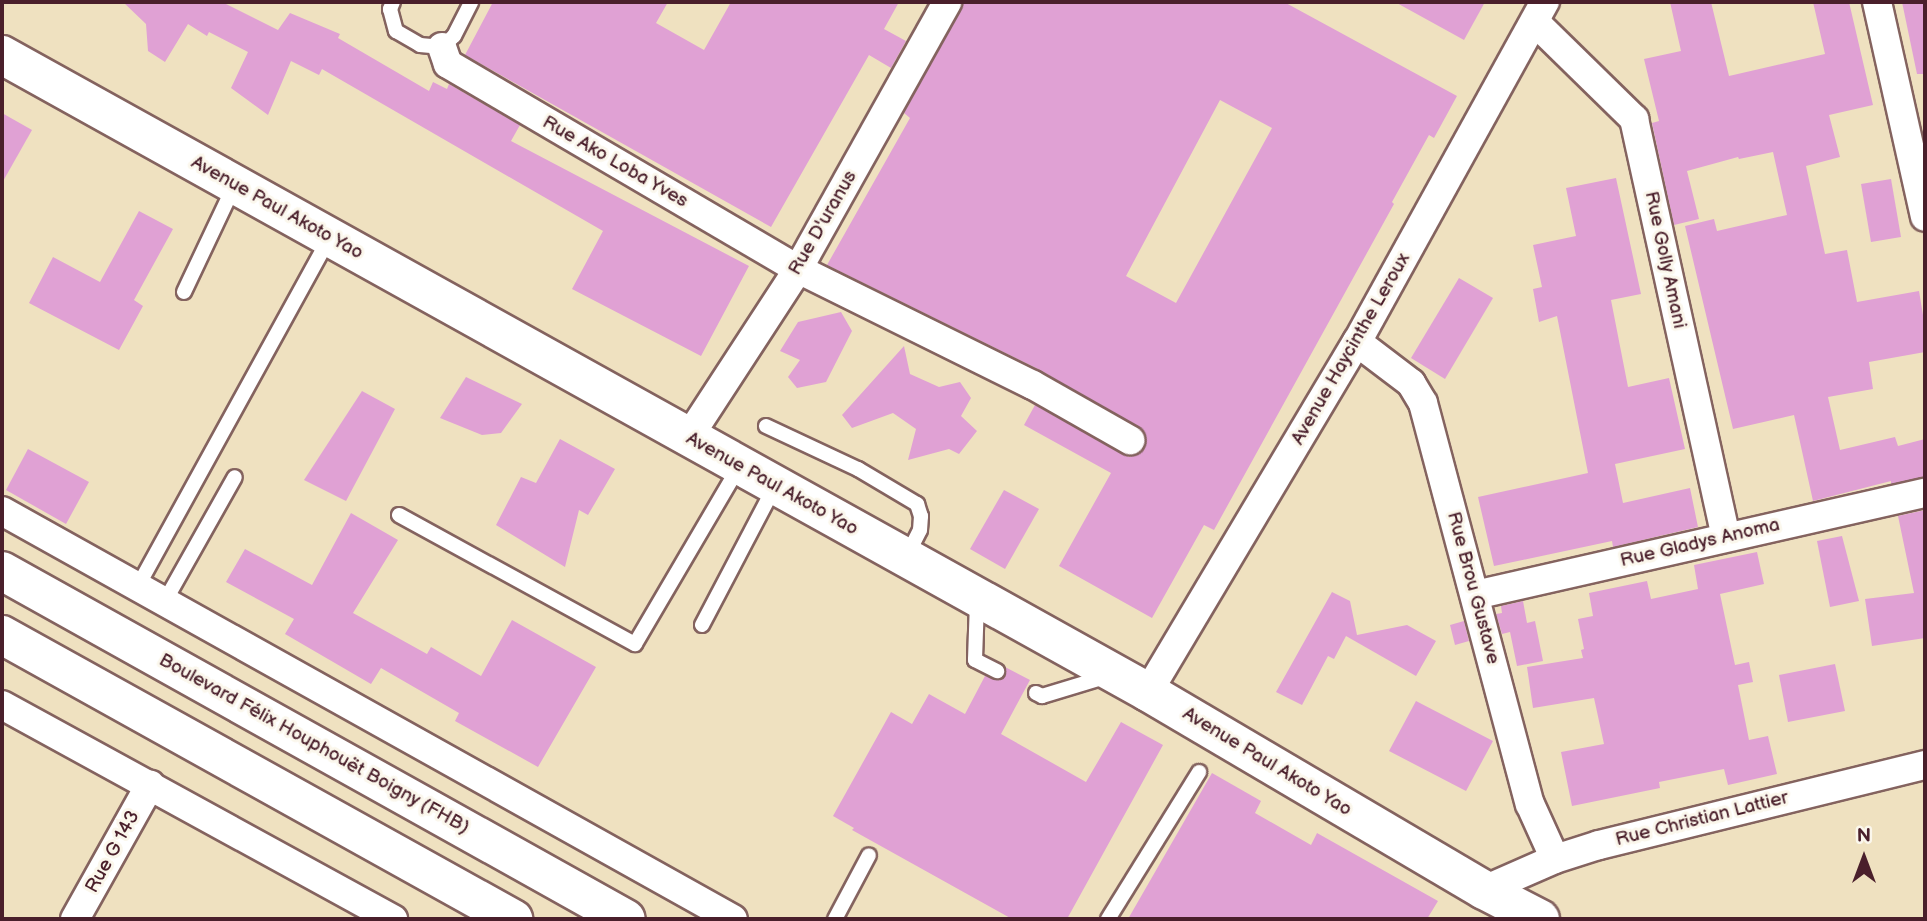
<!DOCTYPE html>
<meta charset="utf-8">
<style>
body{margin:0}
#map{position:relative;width:1927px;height:921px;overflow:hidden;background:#efe1c0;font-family:"Balsamiq Sans",sans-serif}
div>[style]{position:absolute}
.building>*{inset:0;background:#e0a1d4}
.roads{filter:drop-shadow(2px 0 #84635f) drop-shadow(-2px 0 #84635f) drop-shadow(0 2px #84635f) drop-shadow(0 -2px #84635f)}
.lane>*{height:14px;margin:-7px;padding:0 7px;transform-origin:7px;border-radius:7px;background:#fff}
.street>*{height:28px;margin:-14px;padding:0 14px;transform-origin:14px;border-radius:14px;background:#fff}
.secondary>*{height:38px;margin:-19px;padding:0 19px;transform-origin:19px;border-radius:19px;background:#fff}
.highway>*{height:38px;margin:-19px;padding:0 19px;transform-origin:19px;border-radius:19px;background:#fff}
span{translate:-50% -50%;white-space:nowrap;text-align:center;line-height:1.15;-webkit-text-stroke:6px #fbf7ec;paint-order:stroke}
.street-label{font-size:19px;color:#4a1f2b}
.frame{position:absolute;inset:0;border:4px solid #4a1f2b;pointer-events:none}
.north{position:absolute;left:1829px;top:823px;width:70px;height:70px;-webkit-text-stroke:5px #fbf7ec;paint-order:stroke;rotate:0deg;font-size:19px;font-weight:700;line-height:28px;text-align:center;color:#4a1f2b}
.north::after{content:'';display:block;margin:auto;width:24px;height:32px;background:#4a1f2b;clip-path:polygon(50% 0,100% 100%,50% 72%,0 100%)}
</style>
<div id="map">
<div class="building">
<i style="clip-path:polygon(123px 2px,222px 2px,278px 30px,290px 13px,340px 34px,338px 38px,429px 91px,433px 82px,447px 89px,449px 84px,520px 125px,511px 141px,749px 266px,701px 356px,572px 289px,603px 231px,322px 69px,319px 75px,291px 61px,268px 115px,231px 88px,248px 52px,209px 32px,207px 36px,188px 24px,165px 62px,148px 51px,146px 24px)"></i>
<i style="clip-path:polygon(493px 2px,668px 2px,656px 23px,704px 50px,731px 2px,899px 2px,884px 29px,906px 41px,891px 68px,869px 55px,771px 227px,465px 55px)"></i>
<i style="clip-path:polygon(evenodd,964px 2px,1284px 2px,1457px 96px,1434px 138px,1429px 135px,1392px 202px,1394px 204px,1214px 530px,1204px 525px,1152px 618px,1059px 566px,1111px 473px,1024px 425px,1035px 405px,1129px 457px,1139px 454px,1145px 448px,1144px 431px,1040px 370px,827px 265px,910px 118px,904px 113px,964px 2px,1220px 100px,1272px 128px,1176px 303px,1126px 276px,1220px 100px)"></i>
<i style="clip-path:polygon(1395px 2px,1485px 2px,1464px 40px)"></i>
<i style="clip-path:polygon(1670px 2px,1711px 2px,1729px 76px,1825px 54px,1813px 2px,1849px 2px,1873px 105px,1829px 115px,1840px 157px,1806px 166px,1825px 254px,1847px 250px,1857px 302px,1919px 291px,1925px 327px,1925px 352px,1869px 362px,1873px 389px,1828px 397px,1840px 450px,1895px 437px,1898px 446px,1925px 439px,1925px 477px,1891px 484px,1891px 481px,1813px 501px,1794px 415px,1733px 429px,1685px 226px,1714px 219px,1717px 231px,1787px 215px,1773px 152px,1739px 159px,1738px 157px,1687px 171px,1699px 219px,1674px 225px,1652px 123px,1659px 121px,1644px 59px,1681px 51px)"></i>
<i style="clip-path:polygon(1902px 2px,1925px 2px,1925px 74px,1917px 74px)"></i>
<i style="clip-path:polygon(2px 113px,32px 130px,2px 183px)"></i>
<i style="clip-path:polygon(1616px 178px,1641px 294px,1611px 300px,1628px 387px,1669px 378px,1685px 449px,1615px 464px,1623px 503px,1690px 488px,1698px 527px,1613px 547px,1612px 541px,1494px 566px,1478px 497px,1588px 473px,1557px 316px,1539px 322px,1533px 289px,1542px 287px,1533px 245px,1576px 236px,1566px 188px)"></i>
<i style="clip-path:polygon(1891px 179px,1901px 237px,1871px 242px,1861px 184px)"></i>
<i style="clip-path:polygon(139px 211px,173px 229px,134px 300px,143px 306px,119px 350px,29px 303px,53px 257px,100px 282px)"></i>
<i style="clip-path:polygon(1459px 278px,1493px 298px,1445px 379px,1411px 358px)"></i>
<i style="clip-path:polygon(841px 312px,852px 331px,826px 382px,797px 388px,788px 377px,800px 360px,780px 351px,798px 322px)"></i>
<i style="clip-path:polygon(904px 346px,910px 374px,939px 387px,960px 382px,971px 398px,961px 416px,977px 431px,959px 454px,949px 449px,908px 460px,916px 429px,893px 413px,852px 428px,842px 415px)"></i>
<i style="clip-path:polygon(466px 377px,522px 404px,501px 433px,482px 435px,440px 418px)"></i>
<i style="clip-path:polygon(362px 391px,395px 409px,346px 501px,304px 480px)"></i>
<i style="clip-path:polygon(560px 439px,615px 469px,588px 515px,579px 510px,565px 567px,496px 525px,521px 477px,536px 483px)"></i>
<i style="clip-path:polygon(28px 449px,89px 482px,66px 524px,6px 490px)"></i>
<i style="clip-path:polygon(1004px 490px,1039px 509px,1005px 569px,970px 549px)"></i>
<i style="clip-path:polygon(1925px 510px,1925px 638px,1872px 646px,1865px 599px,1914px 593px,1898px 516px)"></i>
<i style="clip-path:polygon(351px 513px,398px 540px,353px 613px,427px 654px,431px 647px,481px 676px,512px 620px,596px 667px,538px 767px,455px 721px,459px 713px,381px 668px,371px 684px,285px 634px,294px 619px,226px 582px,245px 549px,312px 585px)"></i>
<i style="clip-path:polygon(1842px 536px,1859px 601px,1830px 607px,1817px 541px)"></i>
<i style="clip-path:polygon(1757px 552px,1764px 584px,1720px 594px,1735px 665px,1749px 662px,1753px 682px,1738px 685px,1749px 740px,1768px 736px,1777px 774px,1728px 785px,1724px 769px,1659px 782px,1660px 788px,1572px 806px,1561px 752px,1604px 744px,1594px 698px,1533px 708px,1527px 667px,1583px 658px,1581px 650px,1584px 649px,1578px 619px,1593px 616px,1589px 593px,1647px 581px,1651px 599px,1698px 589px,1694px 565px)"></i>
<i style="clip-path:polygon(1332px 592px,1350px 601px,1357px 635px,1407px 625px,1436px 641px,1416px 676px,1346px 636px,1334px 659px,1328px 656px,1302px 705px,1276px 692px)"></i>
<i style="clip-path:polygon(1523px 601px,1527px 623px,1535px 621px,1543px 661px,1517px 666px,1510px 632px,1502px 634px,1496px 614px,1502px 613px,1501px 606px)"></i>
<i style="clip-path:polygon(1464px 621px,1469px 641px,1455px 645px,1450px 625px)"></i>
<i style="clip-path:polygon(1835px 664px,1845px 711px,1788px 722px,1779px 675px)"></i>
<i style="clip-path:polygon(1005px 667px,1030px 680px,1001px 734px,1086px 782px,1121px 722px,1163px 745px,1067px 919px,1012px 919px,852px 830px,854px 828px,833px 816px,891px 712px,912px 724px,929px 694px,965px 714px,985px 676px,1002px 679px,1006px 675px)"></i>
<i style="clip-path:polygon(1416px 701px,1493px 741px,1466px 791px,1389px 751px)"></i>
<i style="clip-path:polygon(1212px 773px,1261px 801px,1255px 813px,1311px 845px,1317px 833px,1438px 901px,1427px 919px,1128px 919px)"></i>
</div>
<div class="roads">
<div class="lane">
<i style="left:393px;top:2px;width:8px;rotate:113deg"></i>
<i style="left:390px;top:9px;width:23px;rotate:75deg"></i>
<i style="left:396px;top:31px;width:28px;rotate:30deg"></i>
<i style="left:420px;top:45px;width:22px;rotate:5deg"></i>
<i style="left:442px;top:47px;width:16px;rotate:-43deg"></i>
<i style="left:454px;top:36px;width:38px;rotate:-63deg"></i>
<i style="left:184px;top:292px;width:117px;rotate:-64.7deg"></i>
<i style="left:766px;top:426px;width:102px;rotate:25.1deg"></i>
<i style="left:858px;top:469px;width:69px;rotate:30.7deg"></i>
<i style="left:917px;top:504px;width:13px;rotate:72deg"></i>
<i style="left:921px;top:516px;width:14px;rotate:94deg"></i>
<i style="left:920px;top:530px;width:29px;rotate:117deg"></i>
<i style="left:399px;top:515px;width:269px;rotate:28.7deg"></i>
<i style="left:635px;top:644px;width:205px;rotate:-59.6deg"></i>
<i style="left:138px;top:586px;width:397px;rotate:-61.2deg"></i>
<i style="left:165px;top:601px;width:142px;rotate:-60.6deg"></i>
<i style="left:977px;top:602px;width:58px;rotate:92deg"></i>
<i style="left:975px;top:660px;width:25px;rotate:27deg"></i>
<i style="left:702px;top:625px;width:157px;rotate:-62.3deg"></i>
<i style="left:1036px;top:693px;width:7px;rotate:27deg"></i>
<i style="left:1042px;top:696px;width:69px;rotate:-16.9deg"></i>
<i style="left:835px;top:919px;width:72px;rotate:-62deg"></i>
<i style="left:1108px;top:919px;width:173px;rotate:-58.2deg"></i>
</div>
<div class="street">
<i style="left:1877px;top:2px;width:220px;rotate:77.4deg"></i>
<i style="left:1535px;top:22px;width:139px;rotate:44.4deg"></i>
<i style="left:1634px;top:119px;width:427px;rotate:77.6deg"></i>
<i style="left:442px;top:47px;width:18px;rotate:71deg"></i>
<i style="left:448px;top:64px;width:406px;rotate:30.4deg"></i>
<i style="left:798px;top:269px;width:262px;rotate:26.3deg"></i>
<i style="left:1033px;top:385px;width:112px;rotate:29.6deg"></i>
<i style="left:1357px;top:342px;width:68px;rotate:37.2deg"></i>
<i style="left:1411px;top:383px;width:23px;rotate:59deg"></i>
<i style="left:1423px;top:403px;width:415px;rotate:75.1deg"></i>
<i style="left:1530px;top:804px;width:60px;rotate:65.6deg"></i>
<i style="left:688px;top:438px;width:202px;rotate:-56.9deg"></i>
<i style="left:798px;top:269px;width:306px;rotate:-60.8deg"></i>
<i style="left:2px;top:511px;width:837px;rotate:29.17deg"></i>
<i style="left:1475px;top:595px;width:461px;rotate:-12.8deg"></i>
<i style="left:1148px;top:692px;width:408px;rotate:-59.2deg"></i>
<i style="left:1357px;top:342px;width:389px;rotate:-61.1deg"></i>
<i style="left:2px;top:705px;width:446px;rotate:28.7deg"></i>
<i style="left:1484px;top:890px;width:77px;rotate:-23.6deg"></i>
<i style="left:1555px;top:859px;width:46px;rotate:-17.7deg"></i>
<i style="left:1599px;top:845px;width:336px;rotate:-13.8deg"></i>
<i style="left:75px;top:919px;width:154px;rotate:-60.8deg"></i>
</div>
<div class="secondary">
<i style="left:2px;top:55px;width:1311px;rotate:29.07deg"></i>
<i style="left:1148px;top:692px;width:390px;rotate:30.5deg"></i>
<i style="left:1484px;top:890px;width:63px;rotate:27.4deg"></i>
</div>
<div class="highway">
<i style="left:2px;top:571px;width:714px;rotate:29.15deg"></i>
<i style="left:2px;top:635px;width:585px;rotate:29.06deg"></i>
</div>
</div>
<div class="street-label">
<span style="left:615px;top:162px;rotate:30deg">Rue Ako Loba Yves</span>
<span style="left:277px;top:208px;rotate:29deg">Avenue Paul Akoto Yao</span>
<span style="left:823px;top:223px;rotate:-60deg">Rue D'uranus</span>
<span style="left:1665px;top:260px;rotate:78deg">Rue Golly Amani</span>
<span style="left:1351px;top:349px;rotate:-60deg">Avenue Haycinthe Leroux</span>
<span style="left:772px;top:484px;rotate:29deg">Avenue Paul Akoto Yao</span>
<span style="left:1700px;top:543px;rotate:-13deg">Rue Gladys Anoma</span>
<span style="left:1473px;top:588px;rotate:75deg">Rue Brou Gustave</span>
<span style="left:314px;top:744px;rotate:29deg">Boulevard Félix Houphouët Boigny (FHB)</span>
<span style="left:1267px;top:762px;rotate:31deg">Avenue Paul Akoto Yao</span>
<span style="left:1702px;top:819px;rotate:-14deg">Rue Christian Lattier</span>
<span style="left:113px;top:852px;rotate:-61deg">Rue G 143</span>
</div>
<div class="frame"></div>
<div class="north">N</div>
</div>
